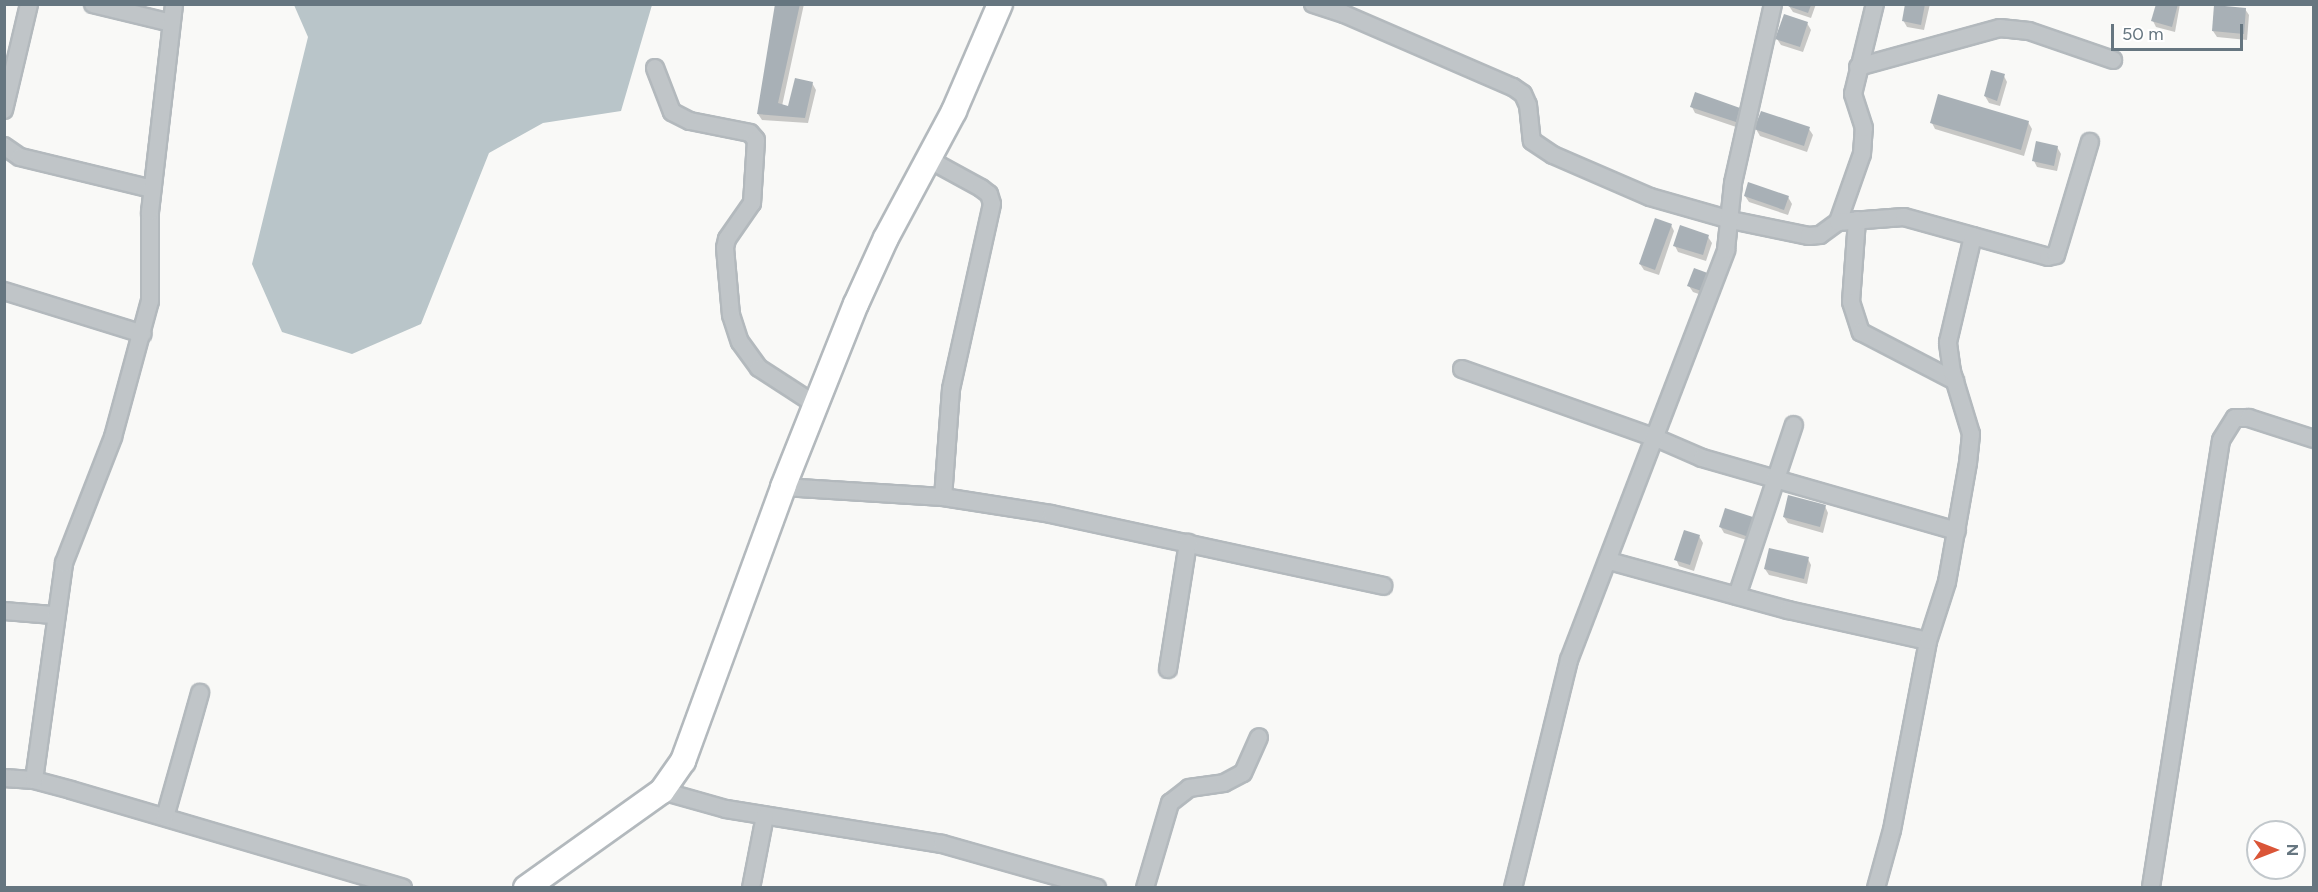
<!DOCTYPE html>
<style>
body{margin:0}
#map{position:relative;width:2318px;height:892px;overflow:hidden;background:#f9f9f7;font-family:Figtree,sans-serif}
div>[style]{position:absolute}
.water>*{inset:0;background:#b9c5c9}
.shadow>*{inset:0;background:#0003}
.building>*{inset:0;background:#a8b0b6}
.roads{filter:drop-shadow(2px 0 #b3b9bd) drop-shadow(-2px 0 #b3b9bd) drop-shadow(0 2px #b3b9bd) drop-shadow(0 -2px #b3b9bd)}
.street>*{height:16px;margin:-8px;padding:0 8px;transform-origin:8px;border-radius:8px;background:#c0c5c8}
.secondary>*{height:24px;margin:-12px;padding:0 12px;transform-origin:12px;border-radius:12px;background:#fff}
span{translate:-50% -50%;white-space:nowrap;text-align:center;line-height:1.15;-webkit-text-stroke:6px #fff;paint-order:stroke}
.frame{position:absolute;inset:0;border:6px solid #667680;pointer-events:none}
.north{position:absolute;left:2246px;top:820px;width:60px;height:60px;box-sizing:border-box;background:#fff;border:2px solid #c2c8cc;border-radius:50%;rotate:90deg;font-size:16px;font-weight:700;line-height:24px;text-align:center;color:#667680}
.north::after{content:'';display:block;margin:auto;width:21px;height:27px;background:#da5537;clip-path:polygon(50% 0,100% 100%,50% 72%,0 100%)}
.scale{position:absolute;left:2111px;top:24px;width:132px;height:27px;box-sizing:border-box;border:3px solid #667680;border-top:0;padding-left:8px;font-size:18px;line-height:21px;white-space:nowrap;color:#667680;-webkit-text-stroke:4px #fff;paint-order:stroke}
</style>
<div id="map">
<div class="water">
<i style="clip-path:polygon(294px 5px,652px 5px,621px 111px,543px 123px,489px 153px,421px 324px,352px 354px,282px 332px,252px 264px,308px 37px)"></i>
</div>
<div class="shadow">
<i style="clip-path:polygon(777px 4px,804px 4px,782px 106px,789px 108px,812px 83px,816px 90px,808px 123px,762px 120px,758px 114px)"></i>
<i style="clip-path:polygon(1816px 4px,1811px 18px,1793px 12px,1789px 6px)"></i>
<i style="clip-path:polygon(1907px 4px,1930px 4px,1924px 30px,1907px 27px,1903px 20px)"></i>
<i style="clip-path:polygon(2157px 4px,2180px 4px,2175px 32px,2156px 27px,2153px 21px)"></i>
<i style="clip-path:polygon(2245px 9px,2249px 15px,2247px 40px,2217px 37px,2213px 31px)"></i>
<i style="clip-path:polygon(1807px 23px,1811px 30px,1803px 52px,1781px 45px,1777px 39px)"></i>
<i style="clip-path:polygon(2004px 76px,2007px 82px,2000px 106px,1989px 103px,1985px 96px)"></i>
<i style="clip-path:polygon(1692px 107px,1739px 109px,1743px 115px,1739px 128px,1695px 113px)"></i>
<i style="clip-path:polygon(2028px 122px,2032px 129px,2024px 156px,1935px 129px,1932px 123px)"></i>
<i style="clip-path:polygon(1756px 129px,1809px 129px,1813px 135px,1807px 152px,1760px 136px)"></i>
<i style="clip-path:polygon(2057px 147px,2061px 154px,2057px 171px,2037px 167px,2034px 161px)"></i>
<i style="clip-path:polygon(1745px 196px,1788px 197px,1792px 204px,1788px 215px,1749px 202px)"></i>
<i style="clip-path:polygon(1671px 225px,1674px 231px,1659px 275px,1644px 270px,1640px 264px)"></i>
<i style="clip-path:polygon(1708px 237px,1712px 243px,1706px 261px,1678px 252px,1675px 246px)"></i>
<i style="clip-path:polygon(1695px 270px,1710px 298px,1693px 292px,1689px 286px)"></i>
<i style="clip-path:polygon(1825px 506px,1828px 513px,1823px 533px,1788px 523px,1784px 517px)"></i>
<i style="clip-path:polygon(1726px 509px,1756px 543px,1724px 533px,1720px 526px)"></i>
<i style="clip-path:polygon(1699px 536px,1703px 543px,1694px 571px,1679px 566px,1676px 559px)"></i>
<i style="clip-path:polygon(1808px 559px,1811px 565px,1807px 584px,1769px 575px,1765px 569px)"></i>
</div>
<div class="building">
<i style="clip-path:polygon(775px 4px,800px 4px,778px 103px,788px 106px,795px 78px,813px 82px,805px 118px,757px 114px)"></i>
<i style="clip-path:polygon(1905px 4px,1925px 4px,1921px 25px,1902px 21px)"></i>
<i style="clip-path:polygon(2156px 4px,2178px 4px,2172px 27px,2151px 21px)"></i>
<i style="clip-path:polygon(1785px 5px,1811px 5px,1808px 13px)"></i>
<i style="clip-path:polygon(2214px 5px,2246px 8px,2244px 34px,2212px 31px)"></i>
<i style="clip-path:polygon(1784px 14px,1808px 22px,1800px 47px,1775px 39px)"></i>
<i style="clip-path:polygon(1991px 70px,2005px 74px,1997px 101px,1984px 96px)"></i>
<i style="clip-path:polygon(1695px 92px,1740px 108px,1736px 122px,1690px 107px)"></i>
<i style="clip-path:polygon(1938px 94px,2029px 121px,2021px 150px,1930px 123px)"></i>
<i style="clip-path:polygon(1761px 111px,1810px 127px,1804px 146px,1754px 129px)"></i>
<i style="clip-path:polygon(2036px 141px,2058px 146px,2054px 166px,2032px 161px)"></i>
<i style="clip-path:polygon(1748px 182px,1789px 196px,1784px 210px,1744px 196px)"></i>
<i style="clip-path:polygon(1655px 218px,1672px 224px,1655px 270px,1639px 264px)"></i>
<i style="clip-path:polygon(1680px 225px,1709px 235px,1703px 255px,1673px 246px)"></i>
<i style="clip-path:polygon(1694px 268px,1713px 275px,1707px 293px,1687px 286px)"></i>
<i style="clip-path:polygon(1788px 495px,1826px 505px,1820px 527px,1783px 517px)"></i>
<i style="clip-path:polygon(1725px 508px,1759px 519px,1752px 538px,1719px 527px)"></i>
<i style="clip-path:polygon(1684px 530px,1700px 535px,1690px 565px,1674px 560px)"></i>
<i style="clip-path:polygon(1769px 548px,1809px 557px,1804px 579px,1764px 569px)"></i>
</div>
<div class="roads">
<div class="street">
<i style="left:93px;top:4px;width:80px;rotate:13.7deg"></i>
<i style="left:1313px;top:4px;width:33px;rotate:18deg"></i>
<i style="left:1344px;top:14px;width:184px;rotate:23.4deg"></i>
<i style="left:1513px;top:87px;width:12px;rotate:35deg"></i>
<i style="left:1523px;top:94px;width:12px;rotate:66deg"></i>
<i style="left:1528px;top:105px;width:36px;rotate:84deg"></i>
<i style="left:1532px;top:141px;width:25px;rotate:34deg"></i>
<i style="left:1553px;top:155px;width:106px;rotate:23.4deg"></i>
<i style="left:1650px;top:197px;width:84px;rotate:15.9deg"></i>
<i style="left:1731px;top:220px;width:80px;rotate:11.6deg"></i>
<i style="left:1809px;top:236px;width:11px;rotate:-5deg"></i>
<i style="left:1820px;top:235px;width:22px;rotate:-36deg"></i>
<i style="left:1838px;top:222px;width:72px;rotate:-70.6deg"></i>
<i style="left:1862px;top:154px;width:26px;rotate:-86deg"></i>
<i style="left:1864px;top:128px;width:36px;rotate:-108deg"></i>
<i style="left:1853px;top:94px;width:93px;rotate:-76.3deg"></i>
<i style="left:1858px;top:67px;width:147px;rotate:-15.4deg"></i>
<i style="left:2000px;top:28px;width:29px;rotate:6deg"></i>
<i style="left:2029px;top:31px;width:89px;rotate:19deg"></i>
<i style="left:655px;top:68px;width:47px;rotate:68.9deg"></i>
<i style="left:672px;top:112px;width:20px;rotate:27deg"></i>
<i style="left:690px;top:121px;width:61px;rotate:11.3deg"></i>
<i style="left:750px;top:133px;width:9px;rotate:49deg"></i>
<i style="left:756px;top:140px;width:63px;rotate:93.6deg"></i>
<i style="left:752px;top:203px;width:44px;rotate:124.8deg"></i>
<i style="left:727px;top:239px;width:9px;rotate:103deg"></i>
<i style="left:725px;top:248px;width:67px;rotate:84.9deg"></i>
<i style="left:731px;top:315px;width:28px;rotate:72deg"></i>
<i style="left:740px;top:342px;width:32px;rotate:54deg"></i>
<i style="left:759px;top:368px;width:68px;rotate:33deg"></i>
<i style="left:4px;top:110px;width:109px;rotate:-76.7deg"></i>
<i style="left:4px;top:146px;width:19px;rotate:35deg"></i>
<i style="left:20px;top:157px;width:136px;rotate:13.6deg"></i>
<i style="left:928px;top:159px;width:60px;rotate:28.7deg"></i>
<i style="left:981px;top:188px;width:10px;rotate:37deg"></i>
<i style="left:989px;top:194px;width:10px;rotate:73deg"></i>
<i style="left:992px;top:204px;width:189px;rotate:102.5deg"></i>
<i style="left:951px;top:389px;width:108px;rotate:94.2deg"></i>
<i style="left:1857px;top:220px;width:82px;rotate:94.2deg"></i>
<i style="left:1851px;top:302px;width:32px;rotate:72deg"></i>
<i style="left:1861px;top:332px;width:106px;rotate:27.5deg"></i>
<i style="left:1838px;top:222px;width:66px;rotate:-4.3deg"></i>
<i style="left:1904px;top:217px;width:149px;rotate:15.5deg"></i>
<i style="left:2048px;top:257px;width:8px;rotate:-14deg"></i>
<i style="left:2056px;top:255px;width:118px;rotate:-73.3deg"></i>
<i style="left:4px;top:291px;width:145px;rotate:17.2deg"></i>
<i style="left:1462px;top:369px;width:206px;rotate:19.6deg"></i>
<i style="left:1656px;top:438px;width:50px;rotate:23.5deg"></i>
<i style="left:1702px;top:458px;width:265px;rotate:16deg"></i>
<i style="left:783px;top:487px;width:160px;rotate:3.6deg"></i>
<i style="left:943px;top:497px;width:109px;rotate:8.9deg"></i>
<i style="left:1051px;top:514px;width:340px;rotate:12.2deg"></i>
<i style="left:1609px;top:561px;width:186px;rotate:15.3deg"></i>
<i style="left:1788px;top:610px;width:143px;rotate:12.5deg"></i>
<i style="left:1737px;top:596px;width:180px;rotate:-71.6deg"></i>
<i style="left:4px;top:611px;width:50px;rotate:4.6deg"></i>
<i style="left:1168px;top:669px;width:128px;rotate:-81deg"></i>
<i style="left:4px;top:778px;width:30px;rotate:4deg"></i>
<i style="left:34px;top:780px;width:38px;rotate:15deg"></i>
<i style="left:71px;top:790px;width:346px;rotate:16.4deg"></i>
<i style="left:34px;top:780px;width:219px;rotate:-82.1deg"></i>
<i style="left:64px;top:563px;width:135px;rotate:-68.7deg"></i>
<i style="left:113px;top:437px;width:141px;rotate:-74.8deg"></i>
<i style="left:150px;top:301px;width:89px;rotate:-90deg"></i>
<i style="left:150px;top:212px;width:209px;rotate:-83.4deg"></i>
<i style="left:662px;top:791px;width:66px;rotate:15.7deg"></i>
<i style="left:726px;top:809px;width:219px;rotate:9.2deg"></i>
<i style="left:942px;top:844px;width:161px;rotate:15.8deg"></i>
<i style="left:165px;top:817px;width:129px;rotate:-74.2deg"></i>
<i style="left:2151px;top:887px;width:452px;rotate:-81.1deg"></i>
<i style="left:2221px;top:440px;width:26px;rotate:-58deg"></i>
<i style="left:2235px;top:418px;width:14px"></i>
<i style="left:2249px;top:418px;width:68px;rotate:17.9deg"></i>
<i style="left:751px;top:888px;width:73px;rotate:-79deg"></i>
<i style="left:1145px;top:888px;width:89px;rotate:-73.6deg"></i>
<i style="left:1170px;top:803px;width:24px;rotate:-38deg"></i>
<i style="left:1189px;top:788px;width:35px;rotate:-8deg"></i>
<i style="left:1224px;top:783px;width:21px;rotate:-28deg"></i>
<i style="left:1243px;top:773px;width:39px;rotate:-66deg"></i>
<i style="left:1513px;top:888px;width:235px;rotate:-76.2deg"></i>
<i style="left:1569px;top:660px;width:439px;rotate:-69deg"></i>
<i style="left:1726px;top:250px;width:67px;rotate:-84deg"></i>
<i style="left:1733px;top:183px;width:183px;rotate:-77.4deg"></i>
<i style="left:1876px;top:888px;width:60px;rotate:-74.6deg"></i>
<i style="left:1892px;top:830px;width:192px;rotate:-79.2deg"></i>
<i style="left:1928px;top:641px;width:62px;rotate:-72.1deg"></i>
<i style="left:1947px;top:582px;width:121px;rotate:-80deg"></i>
<i style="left:1968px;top:463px;width:29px;rotate:-84deg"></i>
<i style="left:1971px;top:434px;width:65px;rotate:-107deg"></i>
<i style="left:1952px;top:372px;width:30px;rotate:-98deg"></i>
<i style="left:1948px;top:342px;width:109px;rotate:-76.7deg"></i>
</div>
<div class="secondary">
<i style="left:526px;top:888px;width:167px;rotate:-35.5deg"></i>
<i style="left:662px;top:791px;width:37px;rotate:-55deg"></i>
<i style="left:683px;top:761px;width:292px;rotate:-69.9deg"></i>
<i style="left:783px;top:487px;width:197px;rotate:-68.3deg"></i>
<i style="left:856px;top:304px;width:72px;rotate:-65.6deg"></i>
<i style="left:886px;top:238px;width:144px;rotate:-61.8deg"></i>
<i style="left:954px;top:111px;width:116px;rotate:-66.7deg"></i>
</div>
</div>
<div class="frame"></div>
<div class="north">N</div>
<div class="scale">50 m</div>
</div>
